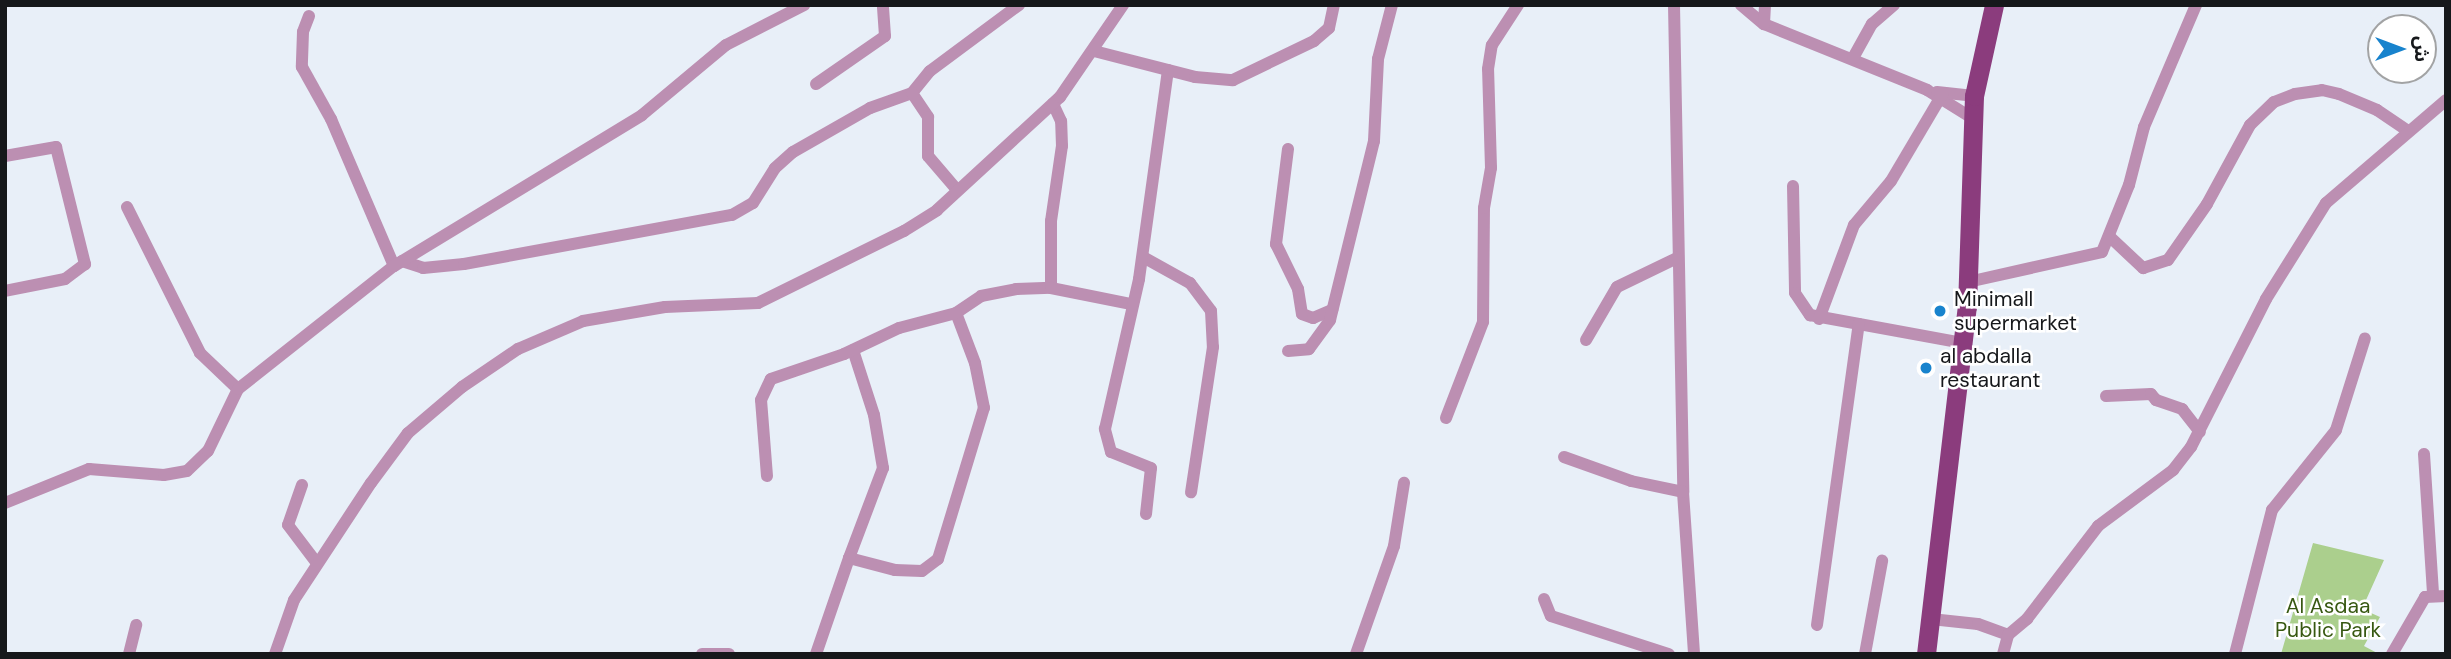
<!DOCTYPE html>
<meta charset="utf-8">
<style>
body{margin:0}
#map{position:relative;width:2451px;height:659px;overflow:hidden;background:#e8eff8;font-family:"DM Sans","Noto Sans Arabic",sans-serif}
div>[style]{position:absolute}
.green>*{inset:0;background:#abcf8d}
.minor>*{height:12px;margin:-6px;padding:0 6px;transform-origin:6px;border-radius:6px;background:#bc8fb2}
.primary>*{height:19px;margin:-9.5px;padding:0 9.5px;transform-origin:9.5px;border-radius:9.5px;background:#8b3c7d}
.dots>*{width:19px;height:19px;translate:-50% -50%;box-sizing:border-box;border:4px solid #fff;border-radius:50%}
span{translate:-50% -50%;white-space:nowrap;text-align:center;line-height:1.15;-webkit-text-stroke:5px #fff;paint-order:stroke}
.poi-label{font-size:21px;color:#16181b}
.left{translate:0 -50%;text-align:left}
.park-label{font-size:21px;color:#375811}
.frame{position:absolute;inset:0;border:7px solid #16181b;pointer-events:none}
.north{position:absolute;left:2367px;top:14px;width:70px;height:70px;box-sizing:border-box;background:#fff;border:2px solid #a2a3a4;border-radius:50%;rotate:90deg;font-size:19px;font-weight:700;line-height:28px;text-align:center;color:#16181b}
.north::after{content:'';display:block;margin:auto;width:24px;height:32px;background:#1883cd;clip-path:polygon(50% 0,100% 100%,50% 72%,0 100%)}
</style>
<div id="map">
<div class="green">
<i style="clip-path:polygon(2313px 543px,2384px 560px,2362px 609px,2380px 617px,2364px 646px,2379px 654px,2281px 654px)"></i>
</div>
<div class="minor">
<i style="left:1674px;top:5px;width:487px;rotate:88.9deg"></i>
<i style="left:1683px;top:492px;width:162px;rotate:86.1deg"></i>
<i style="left:1741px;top:5px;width:30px;rotate:40deg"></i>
<i style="left:1764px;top:24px;width:176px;rotate:22deg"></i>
<i style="left:1927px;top:90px;width:53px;rotate:31.9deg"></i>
<i style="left:309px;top:16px;width:17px;rotate:111deg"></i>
<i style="left:303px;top:32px;width:35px;rotate:92deg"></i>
<i style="left:302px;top:67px;width:60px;rotate:60.9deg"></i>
<i style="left:331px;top:119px;width:160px;rotate:66.8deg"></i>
<i style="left:1764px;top:24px;width:19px;rotate:-87deg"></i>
<i style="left:1094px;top:51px;width:104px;rotate:14.4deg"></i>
<i style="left:1195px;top:77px;width:38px;rotate:5deg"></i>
<i style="left:1233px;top:80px;width:90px;rotate:-25.7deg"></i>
<i style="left:1314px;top:41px;width:20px;rotate:-41deg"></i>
<i style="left:1329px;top:28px;width:24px;rotate:-78deg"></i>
<i style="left:1853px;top:58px;width:39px;rotate:-61deg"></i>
<i style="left:1872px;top:24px;width:29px;rotate:-41deg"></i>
<i style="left:816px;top:84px;width:84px;rotate:-34.8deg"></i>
<i style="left:885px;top:36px;width:31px;rotate:-94deg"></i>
<i style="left:1937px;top:92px;width:37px;rotate:6deg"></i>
<i style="left:912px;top:93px;width:28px;rotate:-51deg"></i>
<i style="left:930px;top:71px;width:111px;rotate:-36.6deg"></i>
<i style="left:1288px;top:149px;width:96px;rotate:97.2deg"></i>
<i style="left:1276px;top:244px;width:50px;rotate:63.9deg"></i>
<i style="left:1298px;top:289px;width:25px;rotate:81deg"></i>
<i style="left:1302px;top:314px;width:12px;rotate:20deg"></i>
<i style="left:1313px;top:318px;width:21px;rotate:-23deg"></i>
<i style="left:5px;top:156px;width:52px;rotate:-10deg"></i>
<i style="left:56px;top:147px;width:121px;rotate:76.1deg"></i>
<i style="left:85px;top:264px;width:25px;rotate:143deg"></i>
<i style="left:65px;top:279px;width:61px;rotate:168.7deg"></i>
<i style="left:1793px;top:186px;width:107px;rotate:88.9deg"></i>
<i style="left:1795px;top:293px;width:27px;rotate:56deg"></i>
<i style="left:1810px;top:315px;width:156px;rotate:10.4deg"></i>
<i style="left:127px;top:207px;width:163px;rotate:63.4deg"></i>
<i style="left:200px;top:353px;width:52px;rotate:43.5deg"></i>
<i style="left:2109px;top:236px;width:47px;rotate:43.3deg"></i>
<i style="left:2143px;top:268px;width:26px;rotate:-18deg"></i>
<i style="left:2168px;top:260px;width:68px;rotate:-55.1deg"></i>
<i style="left:2207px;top:204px;width:90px;rotate:-61.4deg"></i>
<i style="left:2250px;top:125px;width:33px;rotate:-44deg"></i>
<i style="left:2274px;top:102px;width:22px;rotate:-21deg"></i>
<i style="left:2295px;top:94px;width:27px;rotate:-8deg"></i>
<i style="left:2322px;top:90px;width:17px;rotate:13deg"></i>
<i style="left:2339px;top:94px;width:41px;rotate:22.8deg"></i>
<i style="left:2377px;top:110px;width:37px;rotate:34deg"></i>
<i style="left:1143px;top:257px;width:54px;rotate:29deg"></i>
<i style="left:1190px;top:283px;width:35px;rotate:53deg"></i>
<i style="left:1211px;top:311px;width:36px;rotate:87deg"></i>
<i style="left:1213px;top:347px;width:147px;rotate:98.6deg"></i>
<i style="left:402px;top:261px;width:22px;rotate:18deg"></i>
<i style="left:423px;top:268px;width:41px;rotate:-5.6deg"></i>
<i style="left:464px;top:264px;width:272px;rotate:-10.4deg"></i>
<i style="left:732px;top:215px;width:24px;rotate:-30deg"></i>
<i style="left:753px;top:203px;width:41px;rotate:-57.8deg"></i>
<i style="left:775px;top:168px;width:24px;rotate:-42deg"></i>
<i style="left:793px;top:152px;width:89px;rotate:-29.7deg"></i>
<i style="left:870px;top:108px;width:45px;rotate:-19.7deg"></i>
<i style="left:912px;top:93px;width:29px;rotate:56deg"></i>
<i style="left:928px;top:117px;width:39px;rotate:90deg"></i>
<i style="left:928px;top:156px;width:45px;rotate:49.5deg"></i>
<i style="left:1968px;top:282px;width:137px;rotate:-12.6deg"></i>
<i style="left:2102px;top:252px;width:72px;rotate:-68.1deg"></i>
<i style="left:2129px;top:185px;width:60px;rotate:-75.5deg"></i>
<i style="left:2144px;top:127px;width:133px;rotate:-66.9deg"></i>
<i style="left:1051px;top:288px;width:67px;rotate:-90deg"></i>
<i style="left:1051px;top:221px;width:76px;rotate:-81.7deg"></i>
<i style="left:1062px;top:146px;width:25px;rotate:-92deg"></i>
<i style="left:1061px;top:121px;width:19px;rotate:-115deg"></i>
<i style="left:1819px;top:319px;width:100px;rotate:-69.6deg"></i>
<i style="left:1854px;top:225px;width:57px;rotate:-49.9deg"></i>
<i style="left:1891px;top:181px;width:102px;rotate:-59.4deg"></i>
<i style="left:1586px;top:340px;width:61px;rotate:-59.7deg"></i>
<i style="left:1617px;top:287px;width:67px;rotate:-25.8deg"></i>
<i style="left:853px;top:350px;width:68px;rotate:72.1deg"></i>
<i style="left:874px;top:415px;width:54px;rotate:80.4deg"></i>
<i style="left:883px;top:468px;width:96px;rotate:110.7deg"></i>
<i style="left:849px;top:558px;width:48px;rotate:14.6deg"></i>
<i style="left:895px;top:570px;width:27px;rotate:2deg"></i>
<i style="left:922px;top:571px;width:20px;rotate:-37deg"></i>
<i style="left:938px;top:559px;width:158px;rotate:-73.1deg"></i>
<i style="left:984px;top:408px;width:46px;rotate:-101.3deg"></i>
<i style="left:975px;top:363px;width:53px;rotate:-110.8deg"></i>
<i style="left:956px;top:313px;width:30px;rotate:-34deg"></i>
<i style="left:981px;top:296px;width:36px;rotate:-11deg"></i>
<i style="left:1016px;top:289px;width:35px;rotate:-2deg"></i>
<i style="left:1051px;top:288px;width:82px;rotate:11.3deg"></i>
<i style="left:1288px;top:351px;width:21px;rotate:-5deg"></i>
<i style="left:1309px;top:349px;width:36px;rotate:-54deg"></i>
<i style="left:1330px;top:320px;width:184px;rotate:-76.2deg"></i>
<i style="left:1374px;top:141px;width:82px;rotate:-87.2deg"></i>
<i style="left:1378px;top:59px;width:56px;rotate:-75.5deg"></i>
<i style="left:2106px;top:396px;width:45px;rotate:-2.5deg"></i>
<i style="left:2151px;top:394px;width:8px;rotate:50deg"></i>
<i style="left:2156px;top:400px;width:28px;rotate:19deg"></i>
<i style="left:2182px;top:409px;width:29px;rotate:52deg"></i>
<i style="left:1446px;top:418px;width:103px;rotate:-68.9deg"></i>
<i style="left:1483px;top:322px;width:114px;rotate:-89.5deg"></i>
<i style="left:1484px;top:208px;width:41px;rotate:-80.1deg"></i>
<i style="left:1491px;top:168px;width:99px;rotate:-91.7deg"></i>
<i style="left:1488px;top:69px;width:24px;rotate:-81deg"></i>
<i style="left:1492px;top:45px;width:48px;rotate:-57deg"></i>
<i style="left:2424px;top:454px;width:140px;rotate:86.3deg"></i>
<i style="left:1564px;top:457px;width:71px;rotate:19.7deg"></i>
<i style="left:1631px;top:481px;width:53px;rotate:11.9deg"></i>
<i style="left:767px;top:476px;width:76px;rotate:-94.5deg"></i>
<i style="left:761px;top:400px;width:23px;rotate:-65deg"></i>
<i style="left:771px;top:379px;width:77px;rotate:-18.9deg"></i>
<i style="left:844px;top:354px;width:61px;rotate:-25.3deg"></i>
<i style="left:899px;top:328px;width:59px;rotate:-14.7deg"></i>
<i style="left:302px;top:485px;width:42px;rotate:109.3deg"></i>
<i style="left:288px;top:525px;width:46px;rotate:52.9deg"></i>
<i style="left:5px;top:503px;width:91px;rotate:-22deg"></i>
<i style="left:89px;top:469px;width:75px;rotate:4.6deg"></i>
<i style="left:164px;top:475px;width:23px;rotate:-10deg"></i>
<i style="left:187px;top:471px;width:29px;rotate:-44deg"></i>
<i style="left:208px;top:451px;width:69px;rotate:-64.2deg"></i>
<i style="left:238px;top:389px;width:199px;rotate:-38.3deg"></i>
<i style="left:394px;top:266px;width:290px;rotate:-31.3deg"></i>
<i style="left:642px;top:115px;width:109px;rotate:-39.8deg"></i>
<i style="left:726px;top:45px;width:88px;rotate:-27.1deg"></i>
<i style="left:1146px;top:514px;width:46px;rotate:-83.8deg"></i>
<i style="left:1151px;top:468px;width:43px;rotate:-158.2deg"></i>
<i style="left:1111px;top:452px;width:24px;rotate:-105deg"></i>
<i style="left:1105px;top:429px;width:154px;rotate:-77.2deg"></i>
<i style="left:1139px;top:279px;width:211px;rotate:-82.1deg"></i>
<i style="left:1544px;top:599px;width:18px;rotate:68deg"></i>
<i style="left:1551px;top:616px;width:124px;rotate:17.9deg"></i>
<i style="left:1931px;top:619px;width:47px;rotate:6.1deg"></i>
<i style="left:1978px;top:624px;width:32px;rotate:20deg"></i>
<i style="left:2008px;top:635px;width:25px;rotate:-40deg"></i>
<i style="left:2027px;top:619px;width:117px;rotate:-52.6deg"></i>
<i style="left:2098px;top:526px;width:94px;rotate:-36.7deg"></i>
<i style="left:2173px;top:470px;width:29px;rotate:-52deg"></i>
<i style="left:2191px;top:447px;width:166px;rotate:-63.1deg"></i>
<i style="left:2266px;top:299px;width:113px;rotate:-58deg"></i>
<i style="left:2326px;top:203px;width:158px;rotate:-40.6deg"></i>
<i style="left:1817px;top:625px;width:304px;rotate:-82.1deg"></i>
<i style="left:129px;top:654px;width:30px;rotate:-76deg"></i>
<i style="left:275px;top:654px;width:57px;rotate:-70.6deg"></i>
<i style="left:294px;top:600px;width:140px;rotate:-56.7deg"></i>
<i style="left:371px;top:483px;width:62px;rotate:-53.5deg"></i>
<i style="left:408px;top:433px;width:71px;rotate:-40.4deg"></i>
<i style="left:462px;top:387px;width:68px;rotate:-34.2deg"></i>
<i style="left:518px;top:349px;width:71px;rotate:-23.3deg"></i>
<i style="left:583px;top:321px;width:83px;rotate:-9.7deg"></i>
<i style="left:665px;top:307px;width:93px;rotate:-2.5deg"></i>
<i style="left:758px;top:303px;width:163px;rotate:-26.3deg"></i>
<i style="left:904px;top:231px;width:39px;rotate:-32deg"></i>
<i style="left:937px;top:210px;width:167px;rotate:-42.6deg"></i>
<i style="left:1060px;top:97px;width:112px;rotate:-55.6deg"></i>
<i style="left:702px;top:654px;width:27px"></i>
<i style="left:816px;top:654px;width:102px;rotate:-71deg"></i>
<i style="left:1356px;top:654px;width:114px;rotate:-70.6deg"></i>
<i style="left:1394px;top:546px;width:64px;rotate:-81deg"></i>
<i style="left:1865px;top:654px;width:95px;rotate:-79.6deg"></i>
<i style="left:2003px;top:654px;width:20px;rotate:-75deg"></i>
<i style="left:2235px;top:654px;width:149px;rotate:-75.6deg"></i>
<i style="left:2272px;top:510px;width:102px;rotate:-51.3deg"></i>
<i style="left:2336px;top:430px;width:96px;rotate:-72.5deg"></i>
<i style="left:2392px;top:654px;width:66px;rotate:-59.9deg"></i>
<i style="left:2425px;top:597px;width:21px;rotate:-3deg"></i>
</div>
<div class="primary">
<i style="left:1926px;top:654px;width:349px;rotate:-83.3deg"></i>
<i style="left:1967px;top:307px;width:211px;rotate:-88.1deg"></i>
<i style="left:1974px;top:96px;width:93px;rotate:-77.6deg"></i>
</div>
<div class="dots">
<i style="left:1940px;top:311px;background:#1883cd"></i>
<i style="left:1926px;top:368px;background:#1883cd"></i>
</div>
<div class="poi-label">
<span class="left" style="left:1954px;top:311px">Minimall<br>supermarket</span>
<span class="left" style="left:1940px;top:368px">al abdalla<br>restaurant</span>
</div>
<div class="park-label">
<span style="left:2328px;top:618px">Al Asdaa<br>Public Park</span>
</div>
<div class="frame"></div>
<div class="north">ش</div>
</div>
